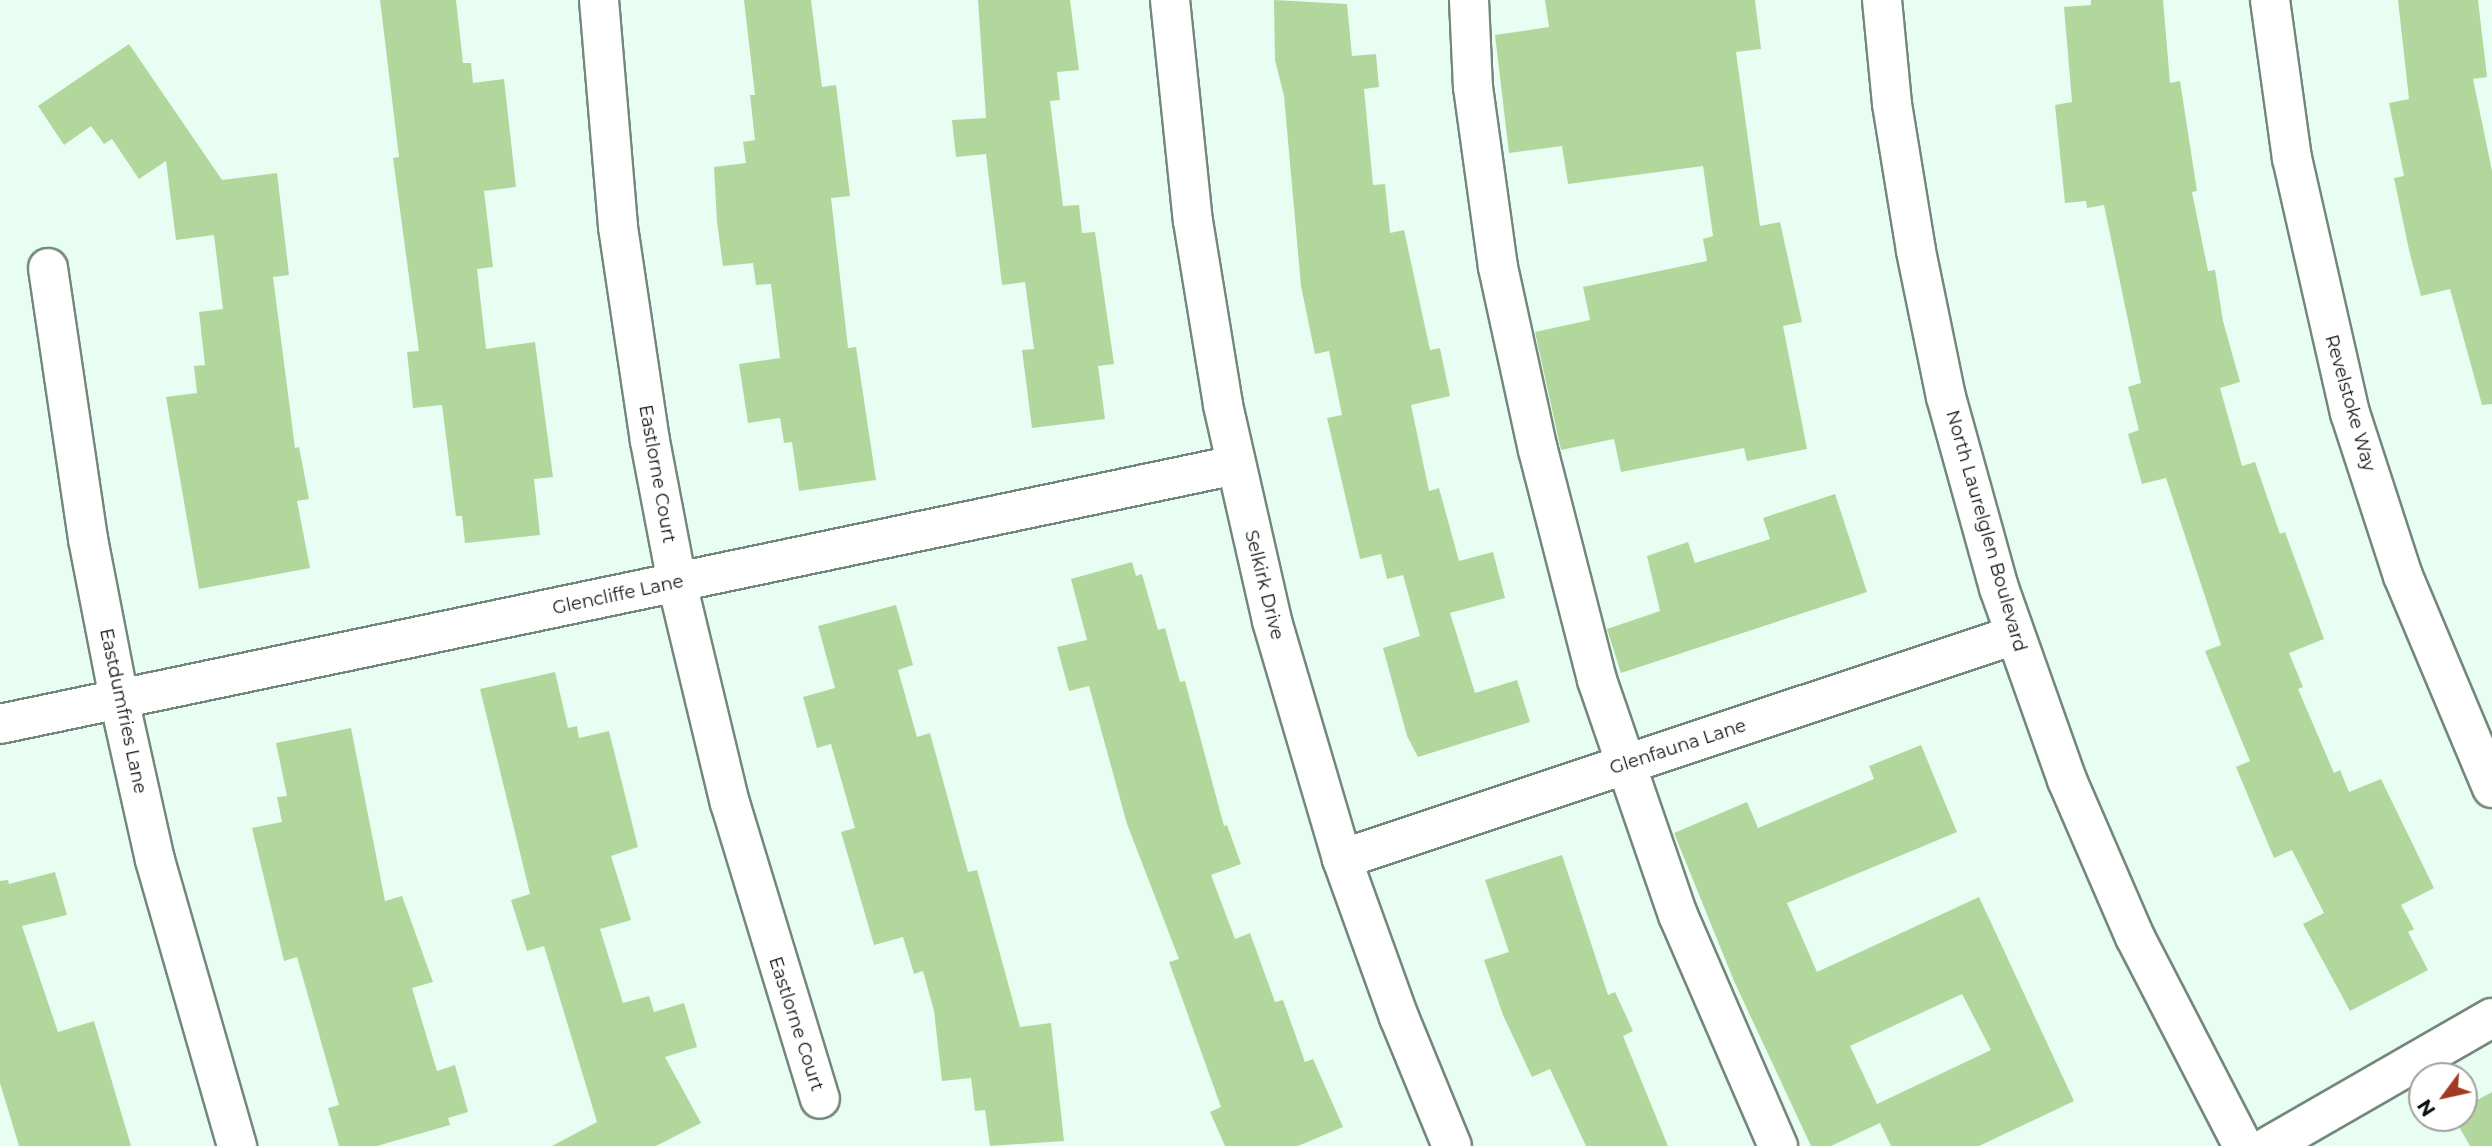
<!DOCTYPE html>
<style>
body{margin:0}
#map{position:relative;width:2492px;height:1146px;overflow:hidden;background:#e9fef2;font-family:Montserrat,sans-serif}
div>[style]{position:absolute}
.building>*{inset:0;background:#b1d79c}
.roads{filter:drop-shadow(2px 0 #74877c) drop-shadow(-2px 0 #74877c) drop-shadow(0 2px #74877c) drop-shadow(0 -2px #74877c)}
.minor>*{height:38px;margin:-19px;padding:0 19px;transform-origin:19px;border-radius:19px;background:#fff}
span{translate:-50% -50%;white-space:nowrap;text-align:center;line-height:1.15;-webkit-text-stroke:7px #fff;paint-order:stroke}
.street-label{font-size:18px;color:#0d1410}
.north{position:absolute;left:2408px;top:1062px;width:70px;height:70px;box-sizing:border-box;background:#fff;border:2px solid #9ea19f;border-radius:50%;rotate:237deg;font-size:19px;font-weight:700;line-height:28px;text-align:center;color:#0d1410}
.north::after{content:'';display:block;margin:auto;width:24px;height:32px;background:#a23920;clip-path:polygon(50% 0,100% 100%,50% 72%,0 100%)}
</style>
<div id="map">
<div class="building">
<i style="clip-path:polygon(380px 0,456px 0,463px 63px,471px 63px,473px 83px,504px 79px,516px 187px,484px 191px,493px 267px,477px 269px,486px 349px,535px 342px,553px 477px,534px 479px,540px 535px,465px 543px,462px 516px,456px 516px,442px 405px,413px 408px,407px 352px,419px 351px,393px 158px,399px 157px)"></i>
<i style="clip-path:polygon(744px 0,811px 0,822px 87px,836px 85px,850px 196px,831px 198px,848px 348px,856px 347px,876px 480px,799px 491px,792px 442px,784px 443px,780px 418px,748px 423px,739px 364px,780px 358px,771px 284px,756px 285px,753px 263px,723px 266px,717px 222px,714px 167px,746px 163px,743px 142px,755px 140px,750px 95px,755px 95px)"></i>
<i style="clip-path:polygon(978px 0,1070px 0,1079px 70px,1057px 72px,1060px 100px,1050px 101px,1063px 206px,1079px 205px,1082px 233px,1095px 232px,1114px 364px,1098px 366px,1105px 419px,1032px 428px,1022px 350px,1034px 349px,1025px 282px,1002px 285px,986px 154px,956px 157px,952px 120px,986px 118px)"></i>
<i style="clip-path:polygon(1274px 0,1347px 4px,1352px 56px,1376px 54px,1379px 87px,1364px 89px,1373px 185px,1385px 184px,1390px 233px,1404px 230px,1430px 350px,1440px 348px,1450px 396px,1411px 405px,1429px 491px,1439px 488px,1459px 561px,1493px 552px,1505px 598px,1450px 613px,1475px 693px,1517px 680px,1530px 722px,1418px 757px,1407px 736px,1383px 648px,1420px 636px,1403px 575px,1387px 579px,1381px 554px,1360px 559px,1327px 418px,1342px 415px,1329px 351px,1315px 354px,1301px 286px,1284px 96px,1275px 60px)"></i>
<i style="clip-path:polygon(1545px 0,1755px 0,1761px 49px,1736px 52px,1760px 226px,1780px 222px,1802px 322px,1783px 326px,1807px 449px,1747px 461px,1744px 448px,1621px 472px,1614px 439px,1561px 450px,1535px 332px,1590px 320px,1583px 287px,1707px 261px,1703px 239px,1713px 236px,1703px 166px,1568px 184px,1562px 146px,1509px 153px,1495px 35px,1549px 27px)"></i>
<i style="clip-path:polygon(2091px 0,2163px 0,2170px 83px,2180px 81px,2197px 191px,2192px 192px,2208px 271px,2215px 270px,2223px 321px,2240px 382px,2220px 388px,2242px 466px,2255px 462px,2280px 534px,2285px 532px,2324px 639px,2289px 653px,2303px 687px,2298px 689px,2334px 773px,2340px 770px,2349px 792px,2381px 779px,2434px 888px,2401px 905px,2414px 929px,2408px 932px,2428px 970px,2350px 1011px,2303px 924px,2324px 913px,2292px 850px,2274px 858px,2236px 767px,2250px 761px,2205px 651px,2221px 645px,2166px 478px,2142px 484px,2128px 434px,2139px 430px,2128px 387px,2141px 383px,2104px 205px,2087px 208px,2086px 201px,2065px 203px,2055px 105px,2072px 102px,2064px 7px,2091px 5px)"></i>
<i style="clip-path:polygon(2398px 0,2478px 0,2487px 77px,2473px 79px,2492px 171px,2492px 404px,2482px 405px,2450px 289px,2421px 296px,2409px 250px,2394px 178px,2404px 176px,2389px 103px,2409px 99px)"></i>
<i style="clip-path:polygon(129px 44px,222px 180px,277px 173px,289px 275px,273px 277px,295px 448px,299px 447px,309px 499px,297px 501px,310px 568px,199px 589px,166px 397px,197px 393px,194px 366px,205px 365px,199px 312px,223px 309px,214px 235px,176px 240px,166px 161px,139px 179px,112px 139px,104px 144px,91px 126px,64px 145px,38px 106px)"></i>
<i style="clip-path:polygon(1835px 494px,1867px 592px,1621px 673px,1607px 629px,1660px 611px,1647px 556px,1688px 542px,1695px 563px,1770px 539px,1763px 518px)"></i>
<i style="clip-path:polygon(1132px 562px,1136px 576px,1142px 574px,1158px 630px,1165px 628px,1180px 682px,1185px 681px,1224px 826px,1227px 825px,1241px 864px,1211px 875px,1235px 939px,1250px 933px,1275px 1002px,1283px 1000px,1305px 1062px,1313px 1059px,1343px 1127px,1298px 1146px,1225px 1146px,1210px 1112px,1221px 1107px,1169px 962px,1179px 959px,1127px 824px,1089px 686px,1069px 691px,1057px 647px,1087px 640px,1071px 579px)"></i>
<i style="clip-path:polygon(896px 605px,913px 665px,898px 670px,917px 737px,930px 733px,968px 872px,977px 870px,1020px 1027px,1051px 1023px,1064px 1141px,990px 1146px,985px 1110px,975px 1111px,971px 1078px,942px 1081px,934px 1011px,923px 971px,914px 974px,903px 937px,874px 945px,841px 832px,855px 828px,831px 744px,817px 748px,803px 697px,835px 688px,818px 626px)"></i>
<i style="clip-path:polygon(555px 672px,568px 728px,577px 726px,579px 738px,609px 731px,638px 847px,611px 856px,631px 920px,600px 929px,623px 1003px,649px 996px,654px 1012px,684px 1003px,697px 1047px,665px 1057px,701px 1123px,656px 1146px,552px 1146px,597px 1122px,544px 946px,527px 951px,511px 900px,530px 894px,480px 689px)"></i>
<i style="clip-path:polygon(351px 728px,385px 901px,402px 896px,433px 982px,412px 988px,437px 1071px,455px 1065px,468px 1112px,448px 1118px,450px 1125px,377px 1146px,339px 1146px,328px 1108px,339px 1105px,297px 957px,284px 961px,252px 828px,282px 822px,277px 797px,287px 796px,276px 743px)"></i>
<i style="clip-path:polygon(evenodd,1921px 745px,1957px 832px,1787px 903px,1817px 972px,1979px 897px,2074px 1101px,1979px 1146px,1891px 1146px,1880px 1123px,1831px 1146px,1811px 1146px,1734px 981px,1674px 833px,1747px 802px,1758px 828px,1874px 779px,1869px 766px,1921px 745px,1962px 994px,1991px 1050px,1877px 1104px,1850px 1046px,1962px 994px)"></i>
<i style="clip-path:polygon(1562px 855px,1608px 995px,1615px 992px,1633px 1031px,1623px 1036px,1668px 1146px,1586px 1146px,1550px 1069px,1532px 1077px,1503px 1015px,1484px 960px,1509px 952px,1485px 880px)"></i>
<i style="clip-path:polygon(55px 872px,67px 915px,22px 926px,58px 1032px,94px 1021px,131px 1146px,19px 1146px,0 1083px,0 881px,8px 880px,9px 884px)"></i>
<i style="clip-path:polygon(2492px 1092px,2492px 1146px,2470px 1146px,2454px 1118px,2464px 1118px,2464px 1107px)"></i>
</div>
<div class="roads">
<div class="minor">
<i style="left:599px;top:0;width:228px;rotate:85.2deg"></i>
<i style="left:618px;top:227px;width:216px;rotate:81.5deg"></i>
<i style="left:650px;top:441px;width:145px;rotate:79.2deg"></i>
<i style="left:677px;top:583px;width:226px;rotate:76.5deg"></i>
<i style="left:730px;top:803px;width:309px;rotate:73.1deg"></i>
<i style="left:1170px;top:0;width:222px;rotate:84.1deg"></i>
<i style="left:1193px;top:221px;width:186px;rotate:80.7deg"></i>
<i style="left:1223px;top:405px;width:221px;rotate:77.2deg"></i>
<i style="left:1272px;top:621px;width:248px;rotate:73.6deg"></i>
<i style="left:1342px;top:859px;width:168px;rotate:70.2deg"></i>
<i style="left:1399px;top:1017px;width:139px;rotate:67.7deg"></i>
<i style="left:1469px;top:0;width:87px;rotate:87.4deg"></i>
<i style="left:1473px;top:87px;width:182px;rotate:82.1deg"></i>
<i style="left:1498px;top:267px;width:187px;rotate:77.7deg"></i>
<i style="left:1538px;top:450px;width:237px;rotate:75.6deg"></i>
<i style="left:1597px;top:680px;width:249px;rotate:71deg"></i>
<i style="left:1678px;top:915px;width:252px;rotate:66.6deg"></i>
<i style="left:1882px;top:0;width:104px;rotate:84.5deg"></i>
<i style="left:1892px;top:104px;width:149px;rotate:80.7deg"></i>
<i style="left:1916px;top:251px;width:149px;rotate:78.4deg"></i>
<i style="left:1946px;top:397px;width:198px;rotate:74.5deg"></i>
<i style="left:1999px;top:588px;width:204px;rotate:70.5deg"></i>
<i style="left:2067px;top:780px;width:171px;rotate:66.6deg"></i>
<i style="left:2135px;top:937px;width:235px;rotate:62.7deg"></i>
<i style="left:2270px;top:0;width:160px;rotate:82.1deg"></i>
<i style="left:2292px;top:158px;width:262px;rotate:77.2deg"></i>
<i style="left:2350px;top:413px;width:171px;rotate:72deg"></i>
<i style="left:2403px;top:576px;width:230px;rotate:67.2deg"></i>
<i style="left:48px;top:268px;width:274px;rotate:81.6deg"></i>
<i style="left:88px;top:539px;width:163px;rotate:79deg"></i>
<i style="left:119px;top:699px;width:165px;rotate:77.4deg"></i>
<i style="left:155px;top:860px;width:298px;rotate:74deg"></i>
<i style="left:0;top:724px;width:1262px;rotate:-11.84deg"></i>
<i style="left:1342px;top:859px;width:708px;rotate:-18.43deg"></i>
<i style="left:2269px;top:1146px;width:257px;rotate:-29.9deg"></i>
</div>
</div>
<div class="street-label">
<span style="left:2350px;top:403px;rotate:74deg">Revelstoke Way</span>
<span style="left:657px;top:474px;rotate:80deg">Eastlorne Court</span>
<span style="left:1986px;top:531px;rotate:74deg">North Laurelglen Boulevard</span>
<span style="left:1264px;top:585px;rotate:76deg">Selkirk Drive</span>
<span style="left:618px;top:595px;rotate:-12deg">Glencliffe Lane</span>
<span style="left:123px;top:711px;rotate:78deg">Eastdumfries Lane</span>
<span style="left:1678px;top:747px;rotate:-18deg">Glenfauna Lane</span>
<span style="left:796px;top:1024px;rotate:72deg">Eastlorne Court</span>
</div>
<div class="north">N</div>
</div>
